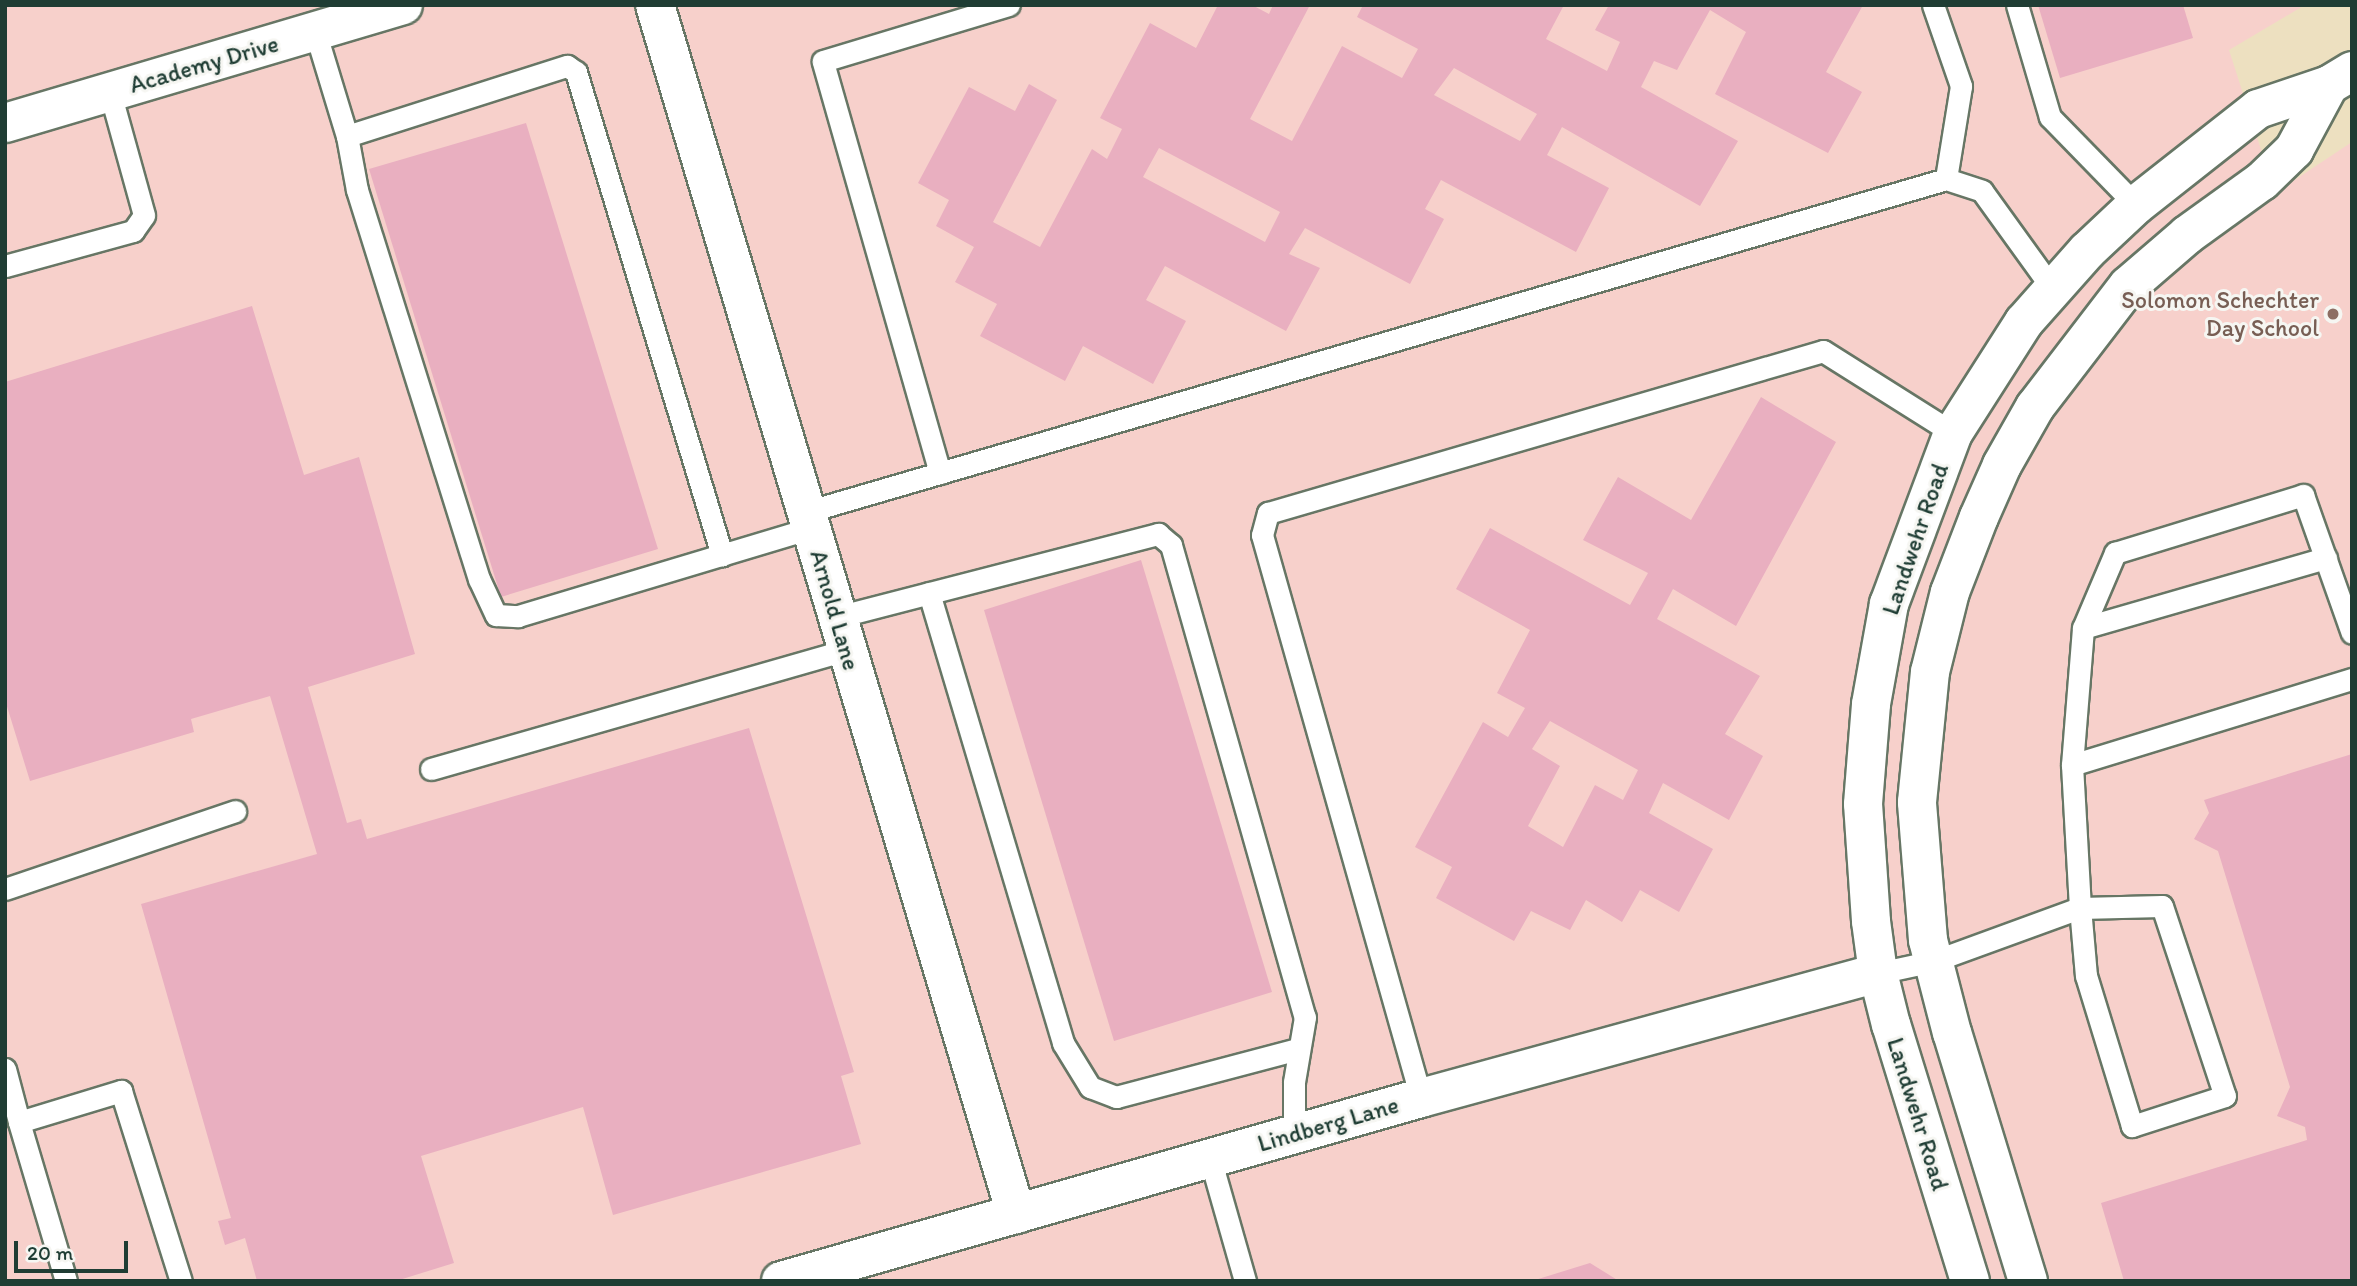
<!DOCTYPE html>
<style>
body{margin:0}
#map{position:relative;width:2357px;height:1286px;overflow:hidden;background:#ede0c0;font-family:Itim,sans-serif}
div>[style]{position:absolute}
.built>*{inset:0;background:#f7d0cb}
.building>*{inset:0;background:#e9afc0}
.roads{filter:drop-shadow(2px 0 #677665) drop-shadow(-2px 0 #677665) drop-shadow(0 2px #677665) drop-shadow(0 -2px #677665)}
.service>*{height:21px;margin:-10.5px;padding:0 10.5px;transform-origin:10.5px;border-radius:10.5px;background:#fff}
.minor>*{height:38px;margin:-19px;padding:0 19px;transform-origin:19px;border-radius:19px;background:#fff}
.tertiary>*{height:38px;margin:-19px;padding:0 19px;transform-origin:19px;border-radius:19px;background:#fff}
.dots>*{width:19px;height:19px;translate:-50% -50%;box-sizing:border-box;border:4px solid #f6f6f2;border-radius:50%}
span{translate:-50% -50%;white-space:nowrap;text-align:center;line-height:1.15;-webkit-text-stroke:6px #f6f6f2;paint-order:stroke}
.street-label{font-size:24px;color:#1f3d34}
.education-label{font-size:24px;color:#785e54}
.right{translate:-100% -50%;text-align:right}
.frame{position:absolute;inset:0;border:7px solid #1f3d34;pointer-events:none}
.scale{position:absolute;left:14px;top:1241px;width:114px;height:32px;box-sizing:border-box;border:4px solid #1f3d34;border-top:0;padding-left:9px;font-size:21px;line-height:24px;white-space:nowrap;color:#1f3d34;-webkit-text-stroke:5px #f6f6f2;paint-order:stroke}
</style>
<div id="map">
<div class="built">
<i style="clip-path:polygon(5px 5px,2305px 5px,2229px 50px,2275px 193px,2352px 142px,2352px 1281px,5px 1281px)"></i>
</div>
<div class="building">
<i style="clip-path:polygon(evenodd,1218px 5px,1252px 5px,1269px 14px,1273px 5px,1310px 5px,1250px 119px,1292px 141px,1342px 46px,1402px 78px,1418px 49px,1357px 17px,1363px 5px,1564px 5px,1546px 39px,1607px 71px,1620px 42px,1595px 30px,1609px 5px,1863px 5px,1826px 72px,1862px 92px,1828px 153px,1715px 94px,1746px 32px,1710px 10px,1677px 70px,1654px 61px,1641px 87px,1738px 141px,1700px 206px,1562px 127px,1547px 155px,1609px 188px,1576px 252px,1441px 180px,1425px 209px,1444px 219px,1410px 284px,1305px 228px,1289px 254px,1320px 268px,1286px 331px,1165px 266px,1146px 300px,1186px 321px,1153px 384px,1083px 346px,1065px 381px,980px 336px,997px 304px,955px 282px,974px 247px,936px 226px,949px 200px,918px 183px,969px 87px,1015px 111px,1029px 84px,1057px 100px,993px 222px,1040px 247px,1092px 149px,1107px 159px,1122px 129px,1100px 118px,1150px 23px,1196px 48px,1218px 5px,1454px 68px,1537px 114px,1520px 141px,1434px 95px,1454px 68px,1218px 5px,1159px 148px,1280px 212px,1265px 242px,1143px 177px,1159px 148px)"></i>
<i style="clip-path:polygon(2038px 5px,2183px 5px,2193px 38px,2060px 78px)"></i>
<i style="clip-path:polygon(526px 123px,658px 549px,501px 597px,369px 169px)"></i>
<i style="clip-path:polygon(252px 306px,304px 475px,359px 457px,415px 654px,308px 687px,347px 823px,361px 819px,367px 839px,749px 728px,854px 1072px,841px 1076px,861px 1144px,613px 1215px,583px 1107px,421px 1156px,454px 1263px,396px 1281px,257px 1281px,245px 1238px,225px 1245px,218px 1221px,231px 1218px,141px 904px,317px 854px,270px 696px,191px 719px,194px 732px,30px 781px,5px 700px,5px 382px)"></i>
<i style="clip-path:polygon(evenodd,1761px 397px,1836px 442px,1736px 626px,1673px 589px,1657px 619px,1760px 676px,1725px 734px,1763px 756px,1729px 820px,1663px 783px,1649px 813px,1713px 849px,1679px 912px,1640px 890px,1622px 922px,1586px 900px,1570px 930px,1531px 911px,1514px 941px,1436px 898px,1452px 867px,1415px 847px,1483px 722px,1508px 737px,1525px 708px,1497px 693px,1530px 630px,1456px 589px,1490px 528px,1630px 605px,1648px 573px,1583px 540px,1618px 477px,1691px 520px,1761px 397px,1550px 721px,1638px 770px,1623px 800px,1595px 785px,1563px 847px,1528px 826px,1560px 766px,1532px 749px,1550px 721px)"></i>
<i style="clip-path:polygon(1141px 560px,1272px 992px,1114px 1041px,984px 610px)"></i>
<i style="clip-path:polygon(2352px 754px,2352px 1281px,2124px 1281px,2101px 1203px,2307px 1140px,2305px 1127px,2277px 1116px,2290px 1087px,2218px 851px,2194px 839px,2209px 813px,2204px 800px)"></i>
<i style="clip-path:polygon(1590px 1263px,1619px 1281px,1535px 1281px,1535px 1280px)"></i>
</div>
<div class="roads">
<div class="service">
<i style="left:1933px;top:5px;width:86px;rotate:70.9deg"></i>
<i style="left:1961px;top:86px;width:94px;rotate:99.2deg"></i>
<i style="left:2017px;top:5px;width:117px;rotate:73.6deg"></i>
<i style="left:2050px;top:117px;width:123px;rotate:45.7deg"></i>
<i style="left:315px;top:31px;width:110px;rotate:73.1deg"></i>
<i style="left:347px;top:136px;width:55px;rotate:79.5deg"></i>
<i style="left:357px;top:190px;width:408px;rotate:72.6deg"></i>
<i style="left:479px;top:579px;width:40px;rotate:65deg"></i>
<i style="left:496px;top:615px;width:22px;rotate:3deg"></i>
<i style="left:518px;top:616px;width:306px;rotate:-16.7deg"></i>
<i style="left:347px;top:136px;width:231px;rotate:-17.7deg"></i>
<i style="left:567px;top:66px;width:11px;rotate:34deg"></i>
<i style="left:576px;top:72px;width:505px;rotate:73.18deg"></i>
<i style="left:5px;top:266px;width:133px;rotate:-15.3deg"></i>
<i style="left:133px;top:231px;width:19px;rotate:-55deg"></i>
<i style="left:144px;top:215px;width:128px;rotate:-105.5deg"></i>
<i style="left:940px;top:473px;width:428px;rotate:-105.9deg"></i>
<i style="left:823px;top:61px;width:194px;rotate:-16.8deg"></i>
<i style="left:806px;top:512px;width:1188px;rotate:-16.28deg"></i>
<i style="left:1946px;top:179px;width:38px;rotate:18deg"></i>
<i style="left:1982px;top:191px;width:123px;rotate:54.2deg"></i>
<i style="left:929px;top:593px;width:470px;rotate:73.4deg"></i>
<i style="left:1063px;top:1043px;width:52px;rotate:58.5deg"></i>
<i style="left:1090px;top:1087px;width:28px;rotate:21deg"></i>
<i style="left:1116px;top:1097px;width:188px;rotate:-14.8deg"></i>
<i style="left:837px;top:617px;width:332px;rotate:-14.5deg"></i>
<i style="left:1158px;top:534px;width:17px;rotate:40deg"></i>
<i style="left:1171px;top:545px;width:491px;rotate:74.2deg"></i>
<i style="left:1305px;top:1017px;width:66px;rotate:99.6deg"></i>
<i style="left:1294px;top:1082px;width:52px;rotate:90deg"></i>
<i style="left:2083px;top:628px;width:253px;rotate:-16.1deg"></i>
<i style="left:2072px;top:765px;width:293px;rotate:-17.1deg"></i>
<i style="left:431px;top:769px;width:433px;rotate:-16deg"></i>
<i style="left:5px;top:889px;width:243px;rotate:-18.7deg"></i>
<i style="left:2162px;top:906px;width:200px;rotate:71.7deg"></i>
<i style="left:2225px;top:1096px;width:98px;rotate:162.1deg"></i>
<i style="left:2132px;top:1126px;width:157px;rotate:-107deg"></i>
<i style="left:2086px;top:976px;width:68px;rotate:-95deg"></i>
<i style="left:2080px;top:908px;width:82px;rotate:-1.4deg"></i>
<i style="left:1878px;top:973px;width:57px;rotate:-12.1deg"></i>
<i style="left:1934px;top:961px;width:155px;rotate:-20deg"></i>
<i style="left:2080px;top:908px;width:143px;rotate:-93.2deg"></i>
<i style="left:2072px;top:765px;width:137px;rotate:-85.4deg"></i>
<i style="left:2083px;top:628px;width:82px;rotate:-66.9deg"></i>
<i style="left:2115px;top:553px;width:197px;rotate:-17.1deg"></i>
<i style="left:2303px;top:495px;width:146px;rotate:70.5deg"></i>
<i style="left:5px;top:1069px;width:55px;rotate:75.2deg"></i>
<i style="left:1421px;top:1098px;width:585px;rotate:-105.77deg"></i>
<i style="left:1262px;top:535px;width:23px;rotate:-75deg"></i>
<i style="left:1268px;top:513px;width:578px;rotate:-16.27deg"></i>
<i style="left:1823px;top:351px;width:154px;rotate:32.2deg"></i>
<i style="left:1210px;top:1158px;width:128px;rotate:74.1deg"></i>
<i style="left:66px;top:1281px;width:166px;rotate:-106.5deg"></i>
<i style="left:19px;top:1122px;width:107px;rotate:-16.9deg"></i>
<i style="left:121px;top:1091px;width:199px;rotate:72.5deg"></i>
</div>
<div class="minor">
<i style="left:655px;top:5px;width:1262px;rotate:73.37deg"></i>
<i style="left:5px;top:123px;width:415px;rotate:-16.5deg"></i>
<i style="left:781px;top:1281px;width:666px;rotate:-15.96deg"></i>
<i style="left:1421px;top:1098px;width:474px;rotate:-15.3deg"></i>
</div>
<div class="tertiary">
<i style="left:1970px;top:1281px;width:268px;rotate:-107.1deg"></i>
<i style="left:1891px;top:1025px;width:54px;rotate:-104deg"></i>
<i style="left:1878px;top:973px;width:52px;rotate:-97.7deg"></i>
<i style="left:1871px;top:921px;width:117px;rotate:-93.9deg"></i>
<i style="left:1863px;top:804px;width:100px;rotate:-85.4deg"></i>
<i style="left:1871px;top:704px;width:102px;rotate:-79.8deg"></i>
<i style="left:1889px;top:604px;width:183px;rotate:-69.5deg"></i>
<i style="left:1953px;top:433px;width:132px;rotate:-57.4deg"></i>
<i style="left:2024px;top:322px;width:95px;rotate:-48.4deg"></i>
<i style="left:2087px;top:251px;width:67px;rotate:-43.2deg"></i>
<i style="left:2136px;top:205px;width:155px;rotate:-38.2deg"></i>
<i style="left:2258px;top:109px;width:75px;rotate:-18.7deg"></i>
<i style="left:2329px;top:85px;width:27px;rotate:-31deg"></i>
<i style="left:2028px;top:1281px;width:259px;rotate:-107deg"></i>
<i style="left:1952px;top:1033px;width:96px;rotate:-104.5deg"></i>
<i style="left:1928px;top:940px;width:138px;rotate:-94.6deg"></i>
<i style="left:1917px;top:802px;width:131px;rotate:-84.3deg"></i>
<i style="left:1930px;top:672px;width:82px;rotate:-76deg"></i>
<i style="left:1950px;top:592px;width:80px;rotate:-68.9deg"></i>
<i style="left:1979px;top:517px;width:57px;rotate:-66.1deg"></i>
<i style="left:2002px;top:465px;width:67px;rotate:-60.4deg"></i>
<i style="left:2035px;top:407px;width:153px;rotate:-52.5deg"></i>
<i style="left:2128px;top:286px;width:78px;rotate:-40.8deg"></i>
<i style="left:2187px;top:235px;width:92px;rotate:-35.8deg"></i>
<i style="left:2262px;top:181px;width:45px;rotate:-44.1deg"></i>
<i style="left:2294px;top:150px;width:74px;rotate:-61.7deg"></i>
</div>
</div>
<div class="dots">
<i style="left:2333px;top:314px;background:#8d6e63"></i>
</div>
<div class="street-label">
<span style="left:204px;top:64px;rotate:-16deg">Academy Drive</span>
<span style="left:1915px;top:539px;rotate:-71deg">Landwehr Road</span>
<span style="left:835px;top:610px;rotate:74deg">Arnold Lane</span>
<span style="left:1918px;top:1114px;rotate:73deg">Landwehr Road</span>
<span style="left:1328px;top:1124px;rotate:-16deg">Lindberg Lane</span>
</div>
<div class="education-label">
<span class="right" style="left:2319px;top:314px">Solomon Schechter<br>Day School</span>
</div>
<div class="frame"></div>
<div class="scale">20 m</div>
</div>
